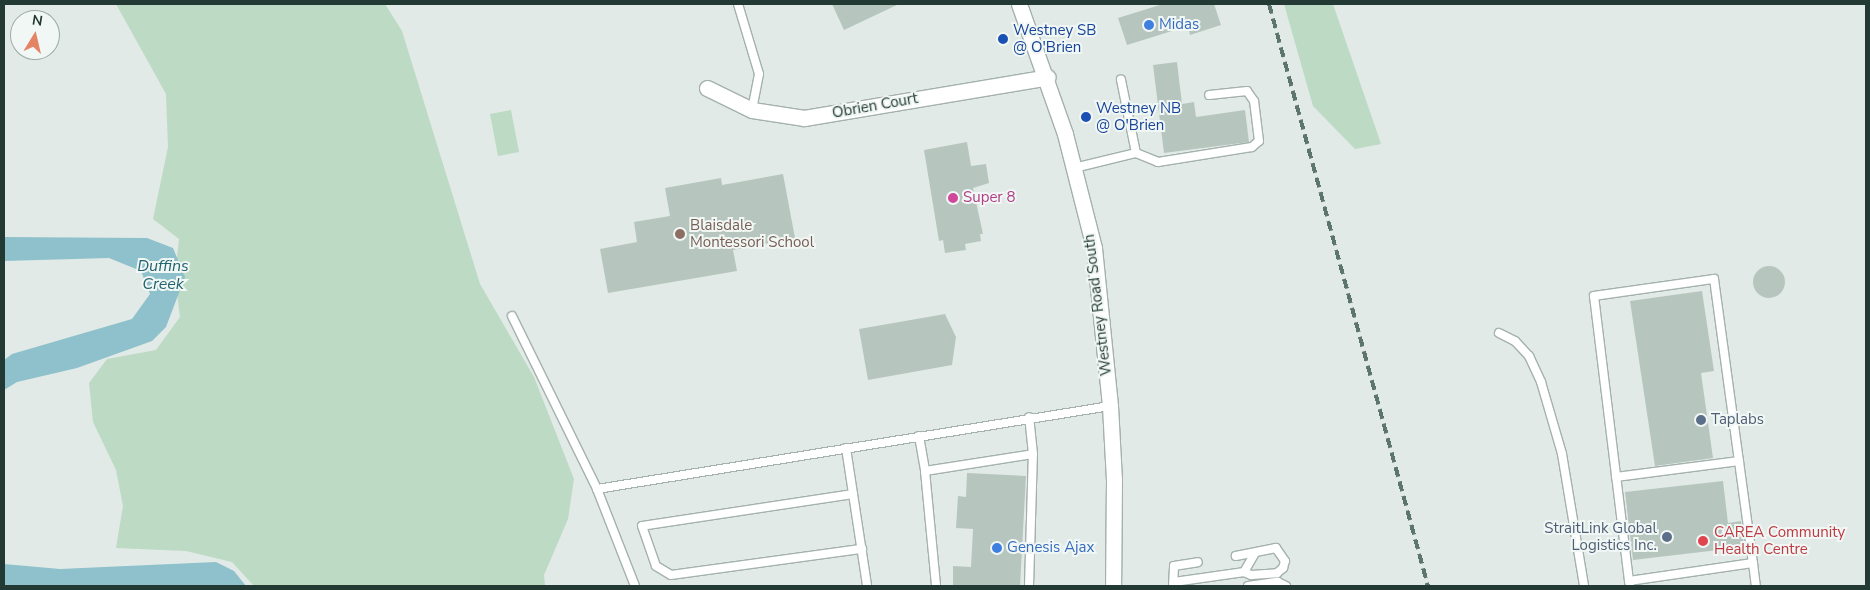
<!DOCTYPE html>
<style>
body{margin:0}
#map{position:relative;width:1870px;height:590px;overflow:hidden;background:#e1eae6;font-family:"Nunito Sans",sans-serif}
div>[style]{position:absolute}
.green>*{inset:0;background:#bcdac4}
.water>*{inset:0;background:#8ec1cb}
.building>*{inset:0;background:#b7c5bf}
.round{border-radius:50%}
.roads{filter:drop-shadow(1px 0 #a4b1ad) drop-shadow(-1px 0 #a4b1ad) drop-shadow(0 1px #a4b1ad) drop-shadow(0 -1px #a4b1ad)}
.lane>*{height:8px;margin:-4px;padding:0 4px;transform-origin:4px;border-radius:4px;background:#fff}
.street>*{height:15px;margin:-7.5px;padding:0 7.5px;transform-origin:7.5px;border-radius:7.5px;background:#fff}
.secondary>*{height:15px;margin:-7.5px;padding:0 7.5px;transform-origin:7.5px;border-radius:7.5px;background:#fff}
.rail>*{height:4px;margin-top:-2px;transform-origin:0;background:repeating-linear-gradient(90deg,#5d756f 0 10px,transparent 0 15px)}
.dots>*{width:14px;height:14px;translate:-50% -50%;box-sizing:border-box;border:2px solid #f1f7f4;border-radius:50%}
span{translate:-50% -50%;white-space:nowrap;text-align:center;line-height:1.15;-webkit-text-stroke:4px #f1f7f4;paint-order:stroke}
.shop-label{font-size:15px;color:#366cbe}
.left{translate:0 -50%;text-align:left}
.transit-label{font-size:15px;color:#164399}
.street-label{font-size:15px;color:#233933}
.hotel-label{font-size:15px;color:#b23c85}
.education-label{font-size:15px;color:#785e54}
.service-label{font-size:15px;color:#4e5e75}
.right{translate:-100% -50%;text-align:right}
.health-label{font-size:15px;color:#be3a42}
.water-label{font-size:16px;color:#236370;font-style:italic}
.frame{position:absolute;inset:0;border:5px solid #233933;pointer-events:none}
.north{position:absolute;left:10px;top:10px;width:50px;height:50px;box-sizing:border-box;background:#f1f7f4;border:1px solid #9faba7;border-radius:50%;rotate:9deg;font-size:14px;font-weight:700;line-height:20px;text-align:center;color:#233933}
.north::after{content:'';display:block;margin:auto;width:18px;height:22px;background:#e58464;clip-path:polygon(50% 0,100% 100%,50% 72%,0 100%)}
</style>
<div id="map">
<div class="green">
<i style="clip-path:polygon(116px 4px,385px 4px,402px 31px,480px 284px,534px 377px,574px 479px,568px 519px,544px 575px,545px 586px,254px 586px,232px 562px,186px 551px,116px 548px,123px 506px,116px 470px,93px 422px,89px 383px,107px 359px,156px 350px,180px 317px,175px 276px,179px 239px,153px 219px,168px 147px,166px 94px)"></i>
<i style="clip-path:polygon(1284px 4px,1333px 4px,1381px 144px,1355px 149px,1313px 106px)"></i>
<i style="clip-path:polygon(511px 110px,519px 152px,498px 156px,490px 114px)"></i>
</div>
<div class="water">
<i style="clip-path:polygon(4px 237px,147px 238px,173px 248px,185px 277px,166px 327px,152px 341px,77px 368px,17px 382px,4px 390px,4px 360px,12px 354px,132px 319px,150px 294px,141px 271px,109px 258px,4px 261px)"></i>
<i style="clip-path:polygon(216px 562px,234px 571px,246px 586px,4px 586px,4px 564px,60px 569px)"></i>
</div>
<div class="building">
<i style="clip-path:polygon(832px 4px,899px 4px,844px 30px)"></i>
<i style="clip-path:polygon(1163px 4px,1214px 4px,1221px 25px,1190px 35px,1188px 26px,1127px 45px,1118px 18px)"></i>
<i style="clip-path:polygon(1177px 62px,1182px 104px,1194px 102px,1196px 117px,1245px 110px,1249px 142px,1164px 153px,1153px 65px)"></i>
<i style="clip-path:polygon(967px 142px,971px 166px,986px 164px,989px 183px,973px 188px,983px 234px,980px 234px,981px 241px,965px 244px,966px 250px,945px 253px,943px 240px,939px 241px,924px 150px)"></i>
<i style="clip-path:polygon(783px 174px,795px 238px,733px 250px,737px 271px,608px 293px,600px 249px,637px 242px,634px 222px,670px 216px,665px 188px,721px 178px,722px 185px)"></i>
<i class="round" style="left:1753px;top:266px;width:32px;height:32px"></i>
<i style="clip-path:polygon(1702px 291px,1714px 371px,1701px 373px,1713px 458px,1655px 466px,1630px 301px)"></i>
<i style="clip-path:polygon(945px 314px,956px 337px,952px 365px,868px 380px,859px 329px)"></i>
<i style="clip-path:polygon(967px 473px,1026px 476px,1020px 586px,953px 586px,953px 566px,971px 567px,973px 529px,956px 528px,958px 496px,966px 497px)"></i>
<i style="clip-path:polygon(1723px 481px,1728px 523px,1741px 521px,1744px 547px,1633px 560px,1625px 492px)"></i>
</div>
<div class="roads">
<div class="lane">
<i style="left:738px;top:4px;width:73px;rotate:73.3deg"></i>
<i style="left:759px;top:74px;width:37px;rotate:101deg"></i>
<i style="left:1136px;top:153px;width:24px;rotate:22deg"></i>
<i style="left:1158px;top:162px;width:95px;rotate:-9.1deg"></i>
<i style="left:1252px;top:147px;width:9px;rotate:-41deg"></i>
<i style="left:1259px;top:141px;width:40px;rotate:-97.1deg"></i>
<i style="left:1254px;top:101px;width:12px;rotate:-125deg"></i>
<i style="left:1247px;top:91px;width:38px;rotate:174deg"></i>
<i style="left:1074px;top:168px;width:64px;rotate:-13.6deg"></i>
<i style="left:1136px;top:153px;width:75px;rotate:-101.6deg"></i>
<i style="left:512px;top:316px;width:193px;rotate:63.8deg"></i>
<i style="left:597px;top:489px;width:104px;rotate:68.6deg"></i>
<i style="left:1499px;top:333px;width:18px;rotate:27deg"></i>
<i style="left:1515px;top:341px;width:21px;rotate:47deg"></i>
<i style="left:1529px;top:356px;width:29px;rotate:65deg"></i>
<i style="left:1541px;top:382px;width:75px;rotate:73.7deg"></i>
<i style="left:1562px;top:454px;width:134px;rotate:80.5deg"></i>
<i style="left:919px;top:436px;width:36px;rotate:80deg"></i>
<i style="left:925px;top:471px;width:109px;rotate:-8.9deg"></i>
<i style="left:1033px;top:454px;width:37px;rotate:-96deg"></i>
<i style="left:846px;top:448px;width:140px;rotate:81.3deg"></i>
<i style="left:925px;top:471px;width:116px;rotate:84.5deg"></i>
<i style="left:1616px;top:477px;width:124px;rotate:-7.4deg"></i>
<i style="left:597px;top:489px;width:520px;rotate:-9.19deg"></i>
<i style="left:853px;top:494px;width:213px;rotate:171.4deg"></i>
<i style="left:642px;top:526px;width:42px;rotate:70.7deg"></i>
<i style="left:656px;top:566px;width:17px;rotate:31deg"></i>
<i style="left:671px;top:575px;width:193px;rotate:-7.8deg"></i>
<i style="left:1244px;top:572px;width:22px;rotate:-60deg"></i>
<i style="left:1629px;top:581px;width:287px;rotate:-97deg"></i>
<i style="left:1594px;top:296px;width:121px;rotate:-8.1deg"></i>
<i style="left:1714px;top:279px;width:287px;rotate:82.2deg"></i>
<i style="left:1174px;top:582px;width:71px;rotate:-8.1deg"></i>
<i style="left:1244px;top:572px;width:8px;rotate:23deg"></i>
<i style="left:1251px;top:575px;width:26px;rotate:-4deg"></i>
<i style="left:1277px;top:573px;width:8px;rotate:-40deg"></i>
<i style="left:1283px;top:568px;width:7px;rotate:-74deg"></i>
<i style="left:1285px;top:561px;width:16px;rotate:-125deg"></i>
<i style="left:1276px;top:548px;width:41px;rotate:168.7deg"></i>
<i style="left:1029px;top:586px;width:132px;rotate:-88.3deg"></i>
<i style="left:1173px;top:586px;width:20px;rotate:-87deg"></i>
<i style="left:1174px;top:566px;width:24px;rotate:-9deg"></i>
<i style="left:1248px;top:586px;width:30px;rotate:-8deg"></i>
<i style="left:1278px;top:582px;width:9px;rotate:27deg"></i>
<i style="left:1630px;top:586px;width:5px;rotate:-101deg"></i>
<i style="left:1629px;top:581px;width:125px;rotate:-8.3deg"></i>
<i style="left:1753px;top:563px;width:23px;rotate:83deg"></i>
</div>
<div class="street">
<i style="left:707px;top:88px;width:50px;rotate:26.1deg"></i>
<i style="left:752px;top:110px;width:53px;rotate:8.7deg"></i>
<i style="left:804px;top:118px;width:247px;rotate:-9.5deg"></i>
</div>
<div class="secondary">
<i style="left:1019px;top:4px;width:138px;rotate:70.5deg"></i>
<i style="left:1065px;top:134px;width:118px;rotate:75.7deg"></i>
<i style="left:1094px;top:248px;width:159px;rotate:84.2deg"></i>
<i style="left:1110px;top:406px;width:74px;rotate:86.9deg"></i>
<i style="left:1114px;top:480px;width:106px;rotate:90.5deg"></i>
</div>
</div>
<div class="rail">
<i style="left:1269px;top:4px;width:603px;rotate:74.72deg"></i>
</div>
<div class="dots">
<i style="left:1149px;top:25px;background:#3f7fe0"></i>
<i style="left:1003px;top:39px;background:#1a4fb4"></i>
<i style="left:1086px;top:117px;background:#1a4fb4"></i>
<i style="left:953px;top:198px;background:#d1479c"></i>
<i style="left:680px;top:234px;background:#8d6e63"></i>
<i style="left:1701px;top:420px;background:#5c6f8a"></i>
<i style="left:1667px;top:537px;background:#5c6f8a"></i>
<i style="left:1703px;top:541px;background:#e0444e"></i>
<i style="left:997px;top:548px;background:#3f7fe0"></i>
</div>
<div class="shop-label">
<span class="left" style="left:1159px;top:25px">Midas</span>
<span class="left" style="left:1007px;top:548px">Genesis Ajax</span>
</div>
<div class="transit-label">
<span class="left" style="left:1013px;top:39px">Westney SB<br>@ O'Brien</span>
<span class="left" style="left:1096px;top:117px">Westney NB<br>@ O'Brien</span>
</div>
<div class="street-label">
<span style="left:875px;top:106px;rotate:-10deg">Obrien Court</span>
<span style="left:1098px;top:305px;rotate:-97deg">Westney Road South</span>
</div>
<div class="hotel-label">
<span class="left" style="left:963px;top:198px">Super 8</span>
</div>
<div class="education-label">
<span class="left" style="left:690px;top:234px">Blaisdale<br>Montessori School</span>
</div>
<div class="service-label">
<span class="left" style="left:1711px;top:420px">Taplabs</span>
<span class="right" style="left:1657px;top:537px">StraitLink Global<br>Logistics Inc.</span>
</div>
<div class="health-label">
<span class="left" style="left:1714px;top:541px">CAREA Community<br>Health Centre</span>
</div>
<div class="water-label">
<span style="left:163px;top:275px">Duffins<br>Creek</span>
</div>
<div class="frame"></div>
<div class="north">N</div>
</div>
